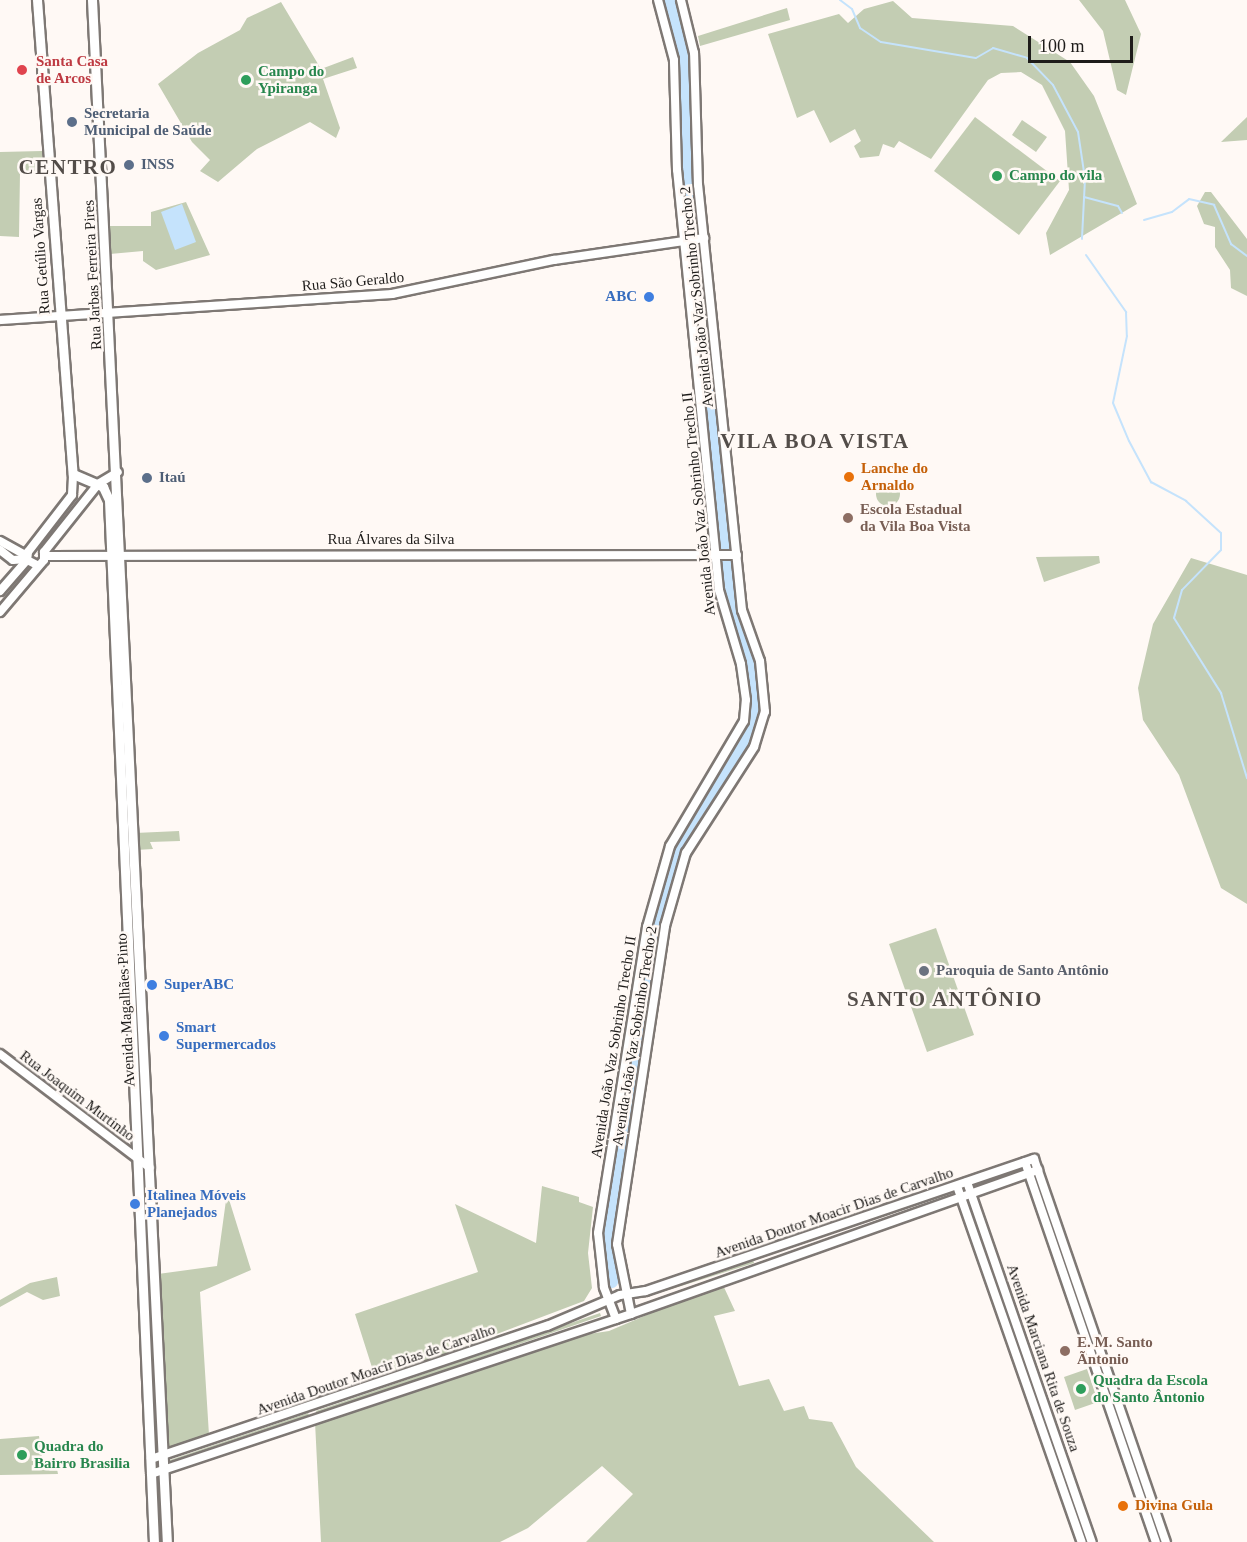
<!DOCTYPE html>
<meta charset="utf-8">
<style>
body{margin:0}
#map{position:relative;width:1247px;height:1542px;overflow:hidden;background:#fff9f5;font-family:"Times New Roman",serif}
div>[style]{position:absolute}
.green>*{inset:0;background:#c3cdb3}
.round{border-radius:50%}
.water>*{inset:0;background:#c5e3fc}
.stream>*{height:2px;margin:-1px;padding:0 1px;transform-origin:1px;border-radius:1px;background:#c5e3fc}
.river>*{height:12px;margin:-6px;padding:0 6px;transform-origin:6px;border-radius:6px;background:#c5e3fc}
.roads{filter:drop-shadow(2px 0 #7e7874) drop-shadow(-2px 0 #7e7874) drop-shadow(0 2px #7e7874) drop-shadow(0 -2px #7e7874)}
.tertiary>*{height:8px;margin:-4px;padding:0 4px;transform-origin:4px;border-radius:4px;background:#fff}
.secondary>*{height:9px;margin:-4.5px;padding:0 4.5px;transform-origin:4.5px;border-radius:4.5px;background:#fff}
.dots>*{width:16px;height:16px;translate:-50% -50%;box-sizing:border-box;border:3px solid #fff9f5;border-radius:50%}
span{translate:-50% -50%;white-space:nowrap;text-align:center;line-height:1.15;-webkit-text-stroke:5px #fff9f5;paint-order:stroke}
.health-label{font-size:15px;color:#be3a42;font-weight:700}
.left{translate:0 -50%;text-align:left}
.leisure-label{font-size:15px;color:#27864d;font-weight:700}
.service-label{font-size:15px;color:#4e5e75;font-weight:700}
.street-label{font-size:15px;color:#1e1c1a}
.shop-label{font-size:15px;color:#366cbe;font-weight:700}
.right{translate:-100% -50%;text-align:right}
.food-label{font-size:15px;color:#c56008;font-weight:700}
.education-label{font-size:15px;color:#785e54;font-weight:700}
.worship-label{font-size:15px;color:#5b616d;font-weight:700}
.district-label{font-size:21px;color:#534d49;font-weight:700;letter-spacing:1.5px}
.scale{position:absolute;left:1028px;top:36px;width:105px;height:27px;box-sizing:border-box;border:3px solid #1e1c1a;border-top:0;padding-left:8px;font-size:18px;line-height:21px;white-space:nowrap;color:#1e1c1a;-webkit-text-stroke:4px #fff9f5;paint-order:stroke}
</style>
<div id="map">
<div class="green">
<i style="clip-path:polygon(1079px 0,1125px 0,1141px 34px,1126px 95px,1117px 90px,1103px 31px)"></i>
<i style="clip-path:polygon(893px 1px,912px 18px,1013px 26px,1070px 62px,1094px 96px,1137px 204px,1050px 255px,1046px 233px,1069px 190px,1065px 131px,1042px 85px,1021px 72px,1001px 73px,988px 80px,931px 159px,899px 141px,894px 148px,883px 144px,879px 156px,860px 158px,854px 146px,861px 141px,855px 129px,830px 143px,814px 110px,797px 118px,768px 34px,839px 14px,848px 23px,864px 9px)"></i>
<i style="clip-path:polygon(281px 2px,321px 69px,353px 57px,357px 68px,323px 79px,340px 128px,336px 138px,310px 122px,257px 149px,218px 182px,200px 171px,210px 160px,192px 142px,158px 84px,198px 53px,240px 30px,247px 18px)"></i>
<i style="clip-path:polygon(787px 8px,790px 20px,700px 46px,698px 36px)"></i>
<i style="clip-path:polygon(975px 117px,1060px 181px,1019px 235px,934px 171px)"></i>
<i style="clip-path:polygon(1247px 117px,1247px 140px,1221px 142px)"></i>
<i style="clip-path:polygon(1022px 120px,1047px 137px,1036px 152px,1012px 135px)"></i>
<i style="clip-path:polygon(42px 151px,43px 172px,20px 173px,19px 237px,0 236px,0 152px)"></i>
<i style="clip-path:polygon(1205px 192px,1211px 192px,1247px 239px,1247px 296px,1231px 288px,1230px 270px,1215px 247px,1215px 227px,1204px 224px,1197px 206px)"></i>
<i style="clip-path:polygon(186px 202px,210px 255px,156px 270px,143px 261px,143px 251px,110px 254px,108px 226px,151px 226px,151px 212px)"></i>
<i class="round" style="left:876px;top:482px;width:24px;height:24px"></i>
<i style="clip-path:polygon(1099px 556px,1100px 563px,1044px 582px,1036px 557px)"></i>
<i style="clip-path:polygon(1191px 558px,1247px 575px,1247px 904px,1221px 888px,1179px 775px,1143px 720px,1138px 688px,1153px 624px)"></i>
<i style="clip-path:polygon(179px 831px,180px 841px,150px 842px,153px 849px,136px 850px,135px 833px)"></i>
<i style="clip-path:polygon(936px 928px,974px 1035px,927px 1052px,889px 944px)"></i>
<i style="clip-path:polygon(542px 1186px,579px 1197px,579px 1202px,593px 1207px,588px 1253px,592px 1288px,584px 1301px,376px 1380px,355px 1314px,478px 1272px,455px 1204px,536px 1243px)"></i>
<i style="clip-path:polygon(227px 1193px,251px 1270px,200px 1292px,209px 1435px,162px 1450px,158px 1274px,217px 1266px)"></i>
<i style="clip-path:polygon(753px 1260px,754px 1263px,640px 1299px)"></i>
<i style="clip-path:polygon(57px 1277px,60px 1296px,43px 1300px,27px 1292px,0 1307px,0 1300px,30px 1283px)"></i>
<i style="clip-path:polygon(722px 1283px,735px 1311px,714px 1316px,739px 1386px,769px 1379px,784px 1411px,804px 1406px,809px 1419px,832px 1422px,856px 1467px,934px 1542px,586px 1542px,633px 1494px,602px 1466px,528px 1528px,500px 1542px,321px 1542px,315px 1422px,556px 1339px,609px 1331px)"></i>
<i style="clip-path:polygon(600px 1313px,601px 1316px,317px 1414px,316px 1411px)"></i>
<i style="clip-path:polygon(1087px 1369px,1098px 1402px,1075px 1410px,1064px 1377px)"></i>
<i style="clip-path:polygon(308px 1413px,310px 1417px,168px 1466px,167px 1461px)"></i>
<i style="clip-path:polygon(39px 1436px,43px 1465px,56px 1464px,58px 1474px,0 1475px,0 1439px)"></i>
</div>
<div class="water">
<i style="clip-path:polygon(182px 204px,196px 242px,175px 250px,161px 212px)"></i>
</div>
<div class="stream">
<i style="left:840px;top:0;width:15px;rotate:37deg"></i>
<i style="left:852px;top:9px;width:21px;rotate:67deg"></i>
<i style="left:860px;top:28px;width:25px;rotate:34deg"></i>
<i style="left:881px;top:42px;width:96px;rotate:9.6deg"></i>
<i style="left:976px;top:58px;width:20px;rotate:-30deg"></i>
<i style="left:993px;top:48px;width:35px;rotate:16deg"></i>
<i style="left:1027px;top:58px;width:37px;rotate:46deg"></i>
<i style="left:1053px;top:85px;width:53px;rotate:62deg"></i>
<i style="left:1078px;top:132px;width:48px;rotate:81.5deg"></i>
<i style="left:1085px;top:179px;width:60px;rotate:92.9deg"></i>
<i style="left:1084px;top:197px;width:35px;rotate:15deg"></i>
<i style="left:1118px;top:206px;width:8px;rotate:60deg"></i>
<i style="left:1144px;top:220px;width:29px;rotate:-16deg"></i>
<i style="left:1172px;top:212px;width:21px;rotate:-37deg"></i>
<i style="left:1189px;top:199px;width:26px;rotate:13deg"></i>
<i style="left:1214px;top:205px;width:43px;rotate:66.4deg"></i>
<i style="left:1231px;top:244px;width:20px;rotate:37deg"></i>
<i style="left:1086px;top:255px;width:70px;rotate:54.9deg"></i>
<i style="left:1126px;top:312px;width:24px;rotate:88deg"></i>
<i style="left:1127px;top:336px;width:68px;rotate:101.8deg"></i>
<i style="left:1113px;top:403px;width:41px;rotate:67.2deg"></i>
<i style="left:1129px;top:441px;width:47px;rotate:61.8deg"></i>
<i style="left:1151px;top:482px;width:40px;rotate:28deg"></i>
<i style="left:1186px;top:501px;width:47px;rotate:42.4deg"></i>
<i style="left:1221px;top:533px;width:17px;rotate:90deg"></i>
<i style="left:1221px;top:550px;width:56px;rotate:134.3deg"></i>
<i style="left:1182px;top:590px;width:29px;rotate:106deg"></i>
<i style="left:1174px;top:618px;width:89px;rotate:57.9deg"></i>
<i style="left:1221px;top:693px;width:89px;rotate:73deg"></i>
</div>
<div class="river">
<i style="left:670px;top:0;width:50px;rotate:76.2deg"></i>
<i style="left:682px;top:49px;width:170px;rotate:87.3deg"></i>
<i style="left:710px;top:393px;width:153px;rotate:84.7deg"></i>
<i style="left:612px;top:1282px;width:57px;rotate:-93deg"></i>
<i style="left:609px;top:1225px;width:314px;rotate:-81.2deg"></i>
<i style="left:657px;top:915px;width:98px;rotate:-70.3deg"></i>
<i style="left:690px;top:823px;width:98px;rotate:-55.8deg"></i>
<i style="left:745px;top:742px;width:31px;rotate:-73deg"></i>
<i style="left:754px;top:712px;width:44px;rotate:-92.6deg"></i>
<i style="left:752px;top:668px;width:61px;rotate:-111.1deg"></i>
<i style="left:730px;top:611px;width:47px;rotate:-94.9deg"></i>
</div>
<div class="roads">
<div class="tertiary">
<i style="left:0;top:320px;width:393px;rotate:-3.8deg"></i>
<i style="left:392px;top:294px;width:166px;rotate:-11.9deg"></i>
<i style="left:554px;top:260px;width:152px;rotate:-8.3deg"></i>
<i style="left:0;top:541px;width:31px;rotate:29deg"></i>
<i style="left:0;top:550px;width:16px;rotate:38deg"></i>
<i style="left:13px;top:560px;width:14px;rotate:-4deg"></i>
<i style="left:44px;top:552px;width:87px;rotate:-51.5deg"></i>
<i style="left:98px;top:484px;width:23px;rotate:-31deg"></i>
<i style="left:45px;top:556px;width:692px;rotate:-0.08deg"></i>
<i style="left:37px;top:565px;width:11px;rotate:-153deg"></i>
<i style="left:27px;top:560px;width:8px;rotate:-83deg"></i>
<i style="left:28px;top:552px;width:72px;rotate:-52.3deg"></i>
<i style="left:72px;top:495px;width:21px;rotate:-87deg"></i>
<i style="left:0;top:591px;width:41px;rotate:-48.9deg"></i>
<i style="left:0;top:612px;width:68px;rotate:-49.8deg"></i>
<i style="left:44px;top:560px;width:8px;rotate:-90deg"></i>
<i style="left:0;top:1054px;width:188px;rotate:37.2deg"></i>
<i style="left:1025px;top:1162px;width:402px;rotate:71deg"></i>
<i style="left:967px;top:1182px;width:381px;rotate:70.9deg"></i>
<i style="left:957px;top:1186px;width:377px;rotate:70.7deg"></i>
<i style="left:631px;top:1314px;width:71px;rotate:-101.3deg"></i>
<i style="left:617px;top:1244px;width:322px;rotate:-81.4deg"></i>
<i style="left:665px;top:926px;width:76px;rotate:-74deg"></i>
<i style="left:686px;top:853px;width:126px;rotate:-57.3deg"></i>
<i style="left:754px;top:747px;width:37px;rotate:-73deg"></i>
<i style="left:765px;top:712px;width:51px;rotate:-95.6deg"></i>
<i style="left:760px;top:661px;width:54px;rotate:-109.4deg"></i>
<i style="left:742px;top:610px;width:427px;rotate:-95.9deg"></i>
<i style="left:698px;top:185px;width:132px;rotate:-91.7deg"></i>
<i style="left:694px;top:53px;width:55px;rotate:-103.8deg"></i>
<i style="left:616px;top:1319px;width:34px;rotate:-111deg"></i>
<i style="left:604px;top:1287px;width:54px;rotate:-96.3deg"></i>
<i style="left:598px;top:1233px;width:310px;rotate:-80.9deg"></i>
<i style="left:647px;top:927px;width:84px;rotate:-74.1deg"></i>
<i style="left:670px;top:846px;width:145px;rotate:-59.4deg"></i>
<i style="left:744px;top:721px;width:21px;rotate:-85deg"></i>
<i style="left:746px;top:700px;width:36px;rotate:-98deg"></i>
<i style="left:741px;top:664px;width:77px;rotate:-106.6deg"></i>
<i style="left:719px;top:590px;width:422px;rotate:-95.7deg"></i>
<i style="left:677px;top:170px;width:110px;rotate:-91.6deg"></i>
<i style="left:674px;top:60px;width:62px;rotate:-104.9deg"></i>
<i style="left:151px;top:1459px;width:418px;rotate:-18.6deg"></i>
<i style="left:547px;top:1326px;width:79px;rotate:-23deg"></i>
<i style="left:620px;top:1295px;width:26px;rotate:-9deg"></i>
<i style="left:646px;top:1291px;width:410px;rotate:-18.8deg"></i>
<i style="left:1034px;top:1159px;width:405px;rotate:71deg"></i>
<i style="left:151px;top:1474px;width:506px;rotate:-18.43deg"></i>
<i style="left:631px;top:1314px;width:432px;rotate:-19.5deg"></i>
</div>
<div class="secondary">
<i style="left:37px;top:0;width:475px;rotate:85.7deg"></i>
<i style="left:73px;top:474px;width:33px;rotate:23deg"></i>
<i style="left:103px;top:487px;width:14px;rotate:65deg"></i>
<i style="left:109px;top:500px;width:1043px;rotate:87.53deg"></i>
<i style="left:92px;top:0;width:1544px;rotate:87.22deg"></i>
</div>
</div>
<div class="dots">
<i style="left:22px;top:70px;background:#e0444e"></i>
<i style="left:246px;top:80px;background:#2e9e5b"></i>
<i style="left:72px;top:122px;background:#5c6f8a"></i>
<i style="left:129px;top:165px;background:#5c6f8a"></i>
<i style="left:997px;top:176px;background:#2e9e5b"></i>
<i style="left:649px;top:297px;background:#3f7fe0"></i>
<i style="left:849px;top:477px;background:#e8710a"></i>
<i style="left:147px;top:478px;background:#5c6f8a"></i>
<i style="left:848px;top:518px;background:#8d6e63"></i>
<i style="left:924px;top:971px;background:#6b7280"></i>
<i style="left:152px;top:985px;background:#3f7fe0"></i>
<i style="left:164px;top:1036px;background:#3f7fe0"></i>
<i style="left:135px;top:1204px;background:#3f7fe0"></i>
<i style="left:1065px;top:1351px;background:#8d6e63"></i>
<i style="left:1081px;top:1389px;background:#2e9e5b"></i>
<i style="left:22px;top:1455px;background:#2e9e5b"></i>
<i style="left:1123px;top:1506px;background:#e8710a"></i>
</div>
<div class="health-label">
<span class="left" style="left:36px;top:70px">Santa Casa<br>de Arcos</span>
</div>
<div class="leisure-label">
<span class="left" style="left:258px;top:80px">Campo do<br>Ypiranga</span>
<span class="left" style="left:1009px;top:176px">Campo do vila</span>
<span class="left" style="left:1093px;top:1389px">Quadra da Escola<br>do Santo Ântonio</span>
<span class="left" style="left:34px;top:1455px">Quadra do<br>Bairro Brasilia</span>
</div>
<div class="service-label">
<span class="left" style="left:84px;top:122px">Secretaria<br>Municipal de Saúde</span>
<span class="left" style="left:141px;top:165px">INSS</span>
<span class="left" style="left:159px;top:478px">Itaú</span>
</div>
<div class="street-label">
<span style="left:41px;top:256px;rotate:-94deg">Rua Getúlio Vargas</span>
<span style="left:93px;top:275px;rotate:-93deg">Rua Jarbas Ferreira Pires</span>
<span style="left:353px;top:282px;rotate:-5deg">Rua São Geraldo</span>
<span style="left:697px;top:297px;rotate:-96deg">Avenida João Vaz Sobrinho Trecho 2</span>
<span style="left:699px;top:504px;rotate:-96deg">Avenida João Vaz Sobrinho Trecho II</span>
<span style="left:391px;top:540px">Rua Álvares da Silva</span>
<span style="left:126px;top:1010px;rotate:-93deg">Avenida Magalhães Pinto</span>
<span style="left:635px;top:1036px;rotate:-81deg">Avenida João Vaz Sobrinho Trecho 2</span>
<span style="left:614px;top:1047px;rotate:-81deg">Avenida João Vaz Sobrinho Trecho II</span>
<span style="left:77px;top:1096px;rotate:37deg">Rua Joaquim Murtinho</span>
<span style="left:834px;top:1213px;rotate:-19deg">Avenida Doutor Moacir Dias de Carvalho</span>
<span style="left:1043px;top:1358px;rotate:71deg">Avenida Marciana Rita de Souza</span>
<span style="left:376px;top:1370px;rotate:-19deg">Avenida Doutor Moacir Dias de Carvalho</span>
</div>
<div class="shop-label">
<span class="right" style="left:637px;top:297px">ABC</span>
<span class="left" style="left:164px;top:985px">SuperABC</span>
<span class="left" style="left:176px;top:1036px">Smart<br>Supermercados</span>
<span class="left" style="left:147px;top:1204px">Italinea Móveis<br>Planejados</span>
</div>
<div class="food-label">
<span class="left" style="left:861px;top:477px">Lanche do<br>Arnaldo</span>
<span class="left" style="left:1135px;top:1506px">Divina Gula</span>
</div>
<div class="education-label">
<span class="left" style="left:860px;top:518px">Escola Estadual<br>da Vila Boa Vista</span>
<span class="left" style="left:1077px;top:1351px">E. M. Santo<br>Ãntonio</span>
</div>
<div class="worship-label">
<span class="left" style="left:936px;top:971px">Paroquia de Santo Antônio</span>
</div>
<div class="district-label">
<span style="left:68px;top:167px">CENTRO</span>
<span style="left:815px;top:441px">VILA BOA VISTA</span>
<span style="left:945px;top:999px">SANTO ANTÔNIO</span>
</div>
<div class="scale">100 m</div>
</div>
